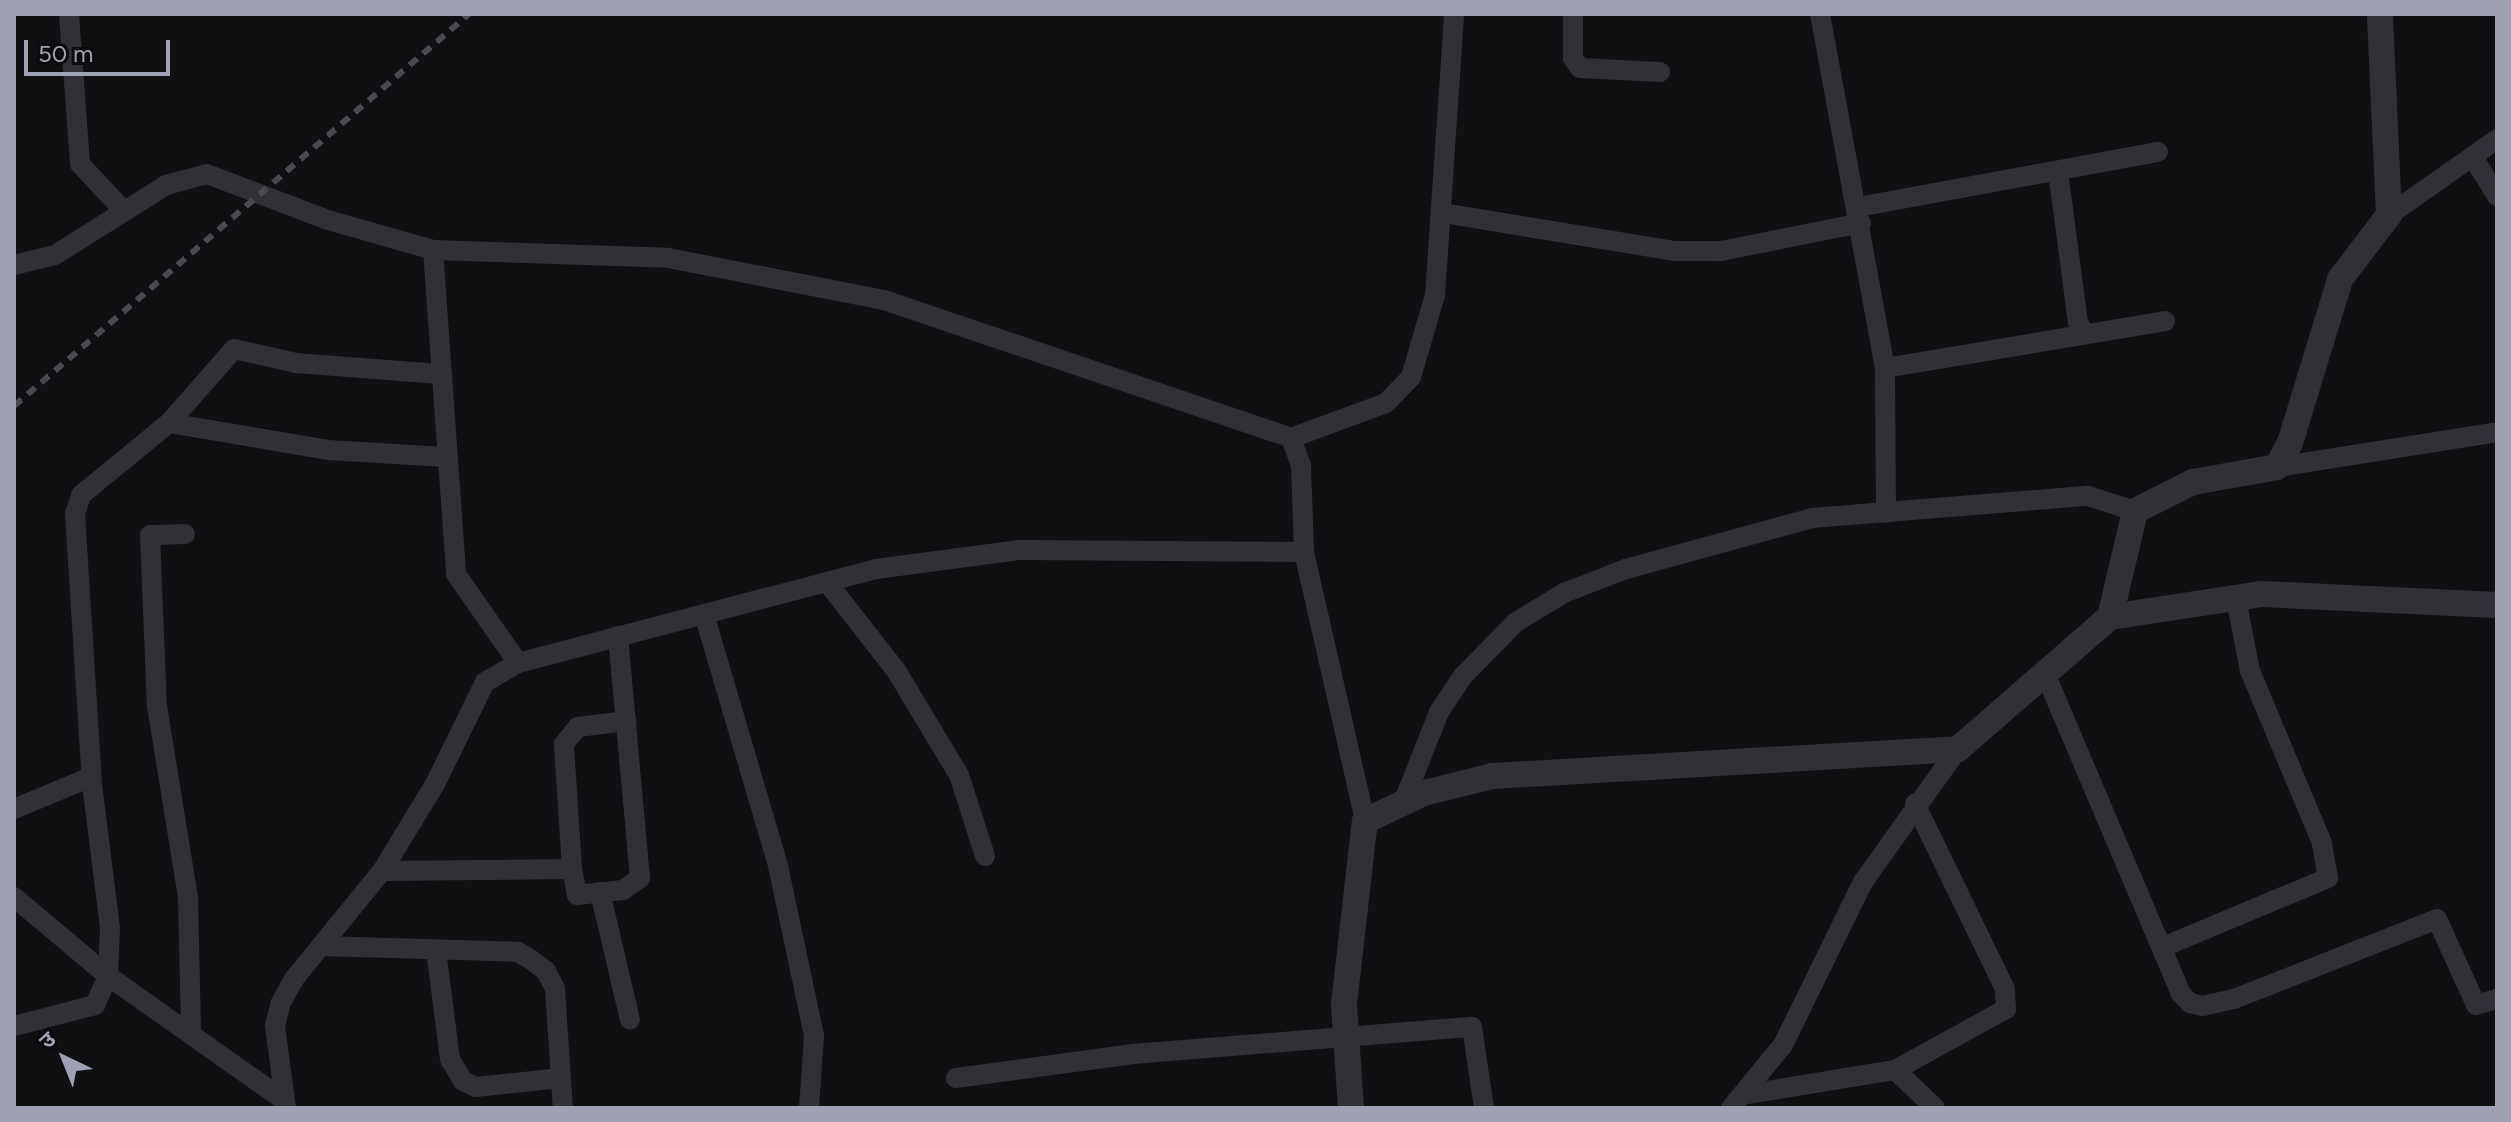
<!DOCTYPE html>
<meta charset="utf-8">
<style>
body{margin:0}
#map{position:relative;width:2511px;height:1122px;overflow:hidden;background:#100f11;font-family:Figtree,"Noto Sans Devanagari",sans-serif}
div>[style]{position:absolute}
.minor>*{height:20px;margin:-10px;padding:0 10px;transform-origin:10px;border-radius:10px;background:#303036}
.tertiary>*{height:26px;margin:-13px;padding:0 13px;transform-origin:13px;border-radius:13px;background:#303036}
.rail>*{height:6px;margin-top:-3px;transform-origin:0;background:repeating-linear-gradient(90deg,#494a51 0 10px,transparent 0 18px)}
span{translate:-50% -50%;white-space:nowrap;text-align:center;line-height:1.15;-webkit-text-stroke:6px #0b0a0c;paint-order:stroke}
.frame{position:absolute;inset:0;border:16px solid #9fa2b3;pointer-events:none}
.north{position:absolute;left:24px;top:1018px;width:80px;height:80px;-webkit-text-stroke:6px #0b0a0c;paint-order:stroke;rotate:317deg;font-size:22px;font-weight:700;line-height:32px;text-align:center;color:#9fa2b3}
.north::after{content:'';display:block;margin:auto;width:28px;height:36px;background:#9fa2b3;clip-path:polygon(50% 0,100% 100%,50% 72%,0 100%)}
.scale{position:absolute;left:24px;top:40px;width:146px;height:36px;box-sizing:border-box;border:4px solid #9fa2b3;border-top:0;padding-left:10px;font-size:24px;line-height:28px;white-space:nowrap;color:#9fa2b3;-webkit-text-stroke:6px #0b0a0c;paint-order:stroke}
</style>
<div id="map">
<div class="minor">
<i style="left:69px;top:14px;width:150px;rotate:85.8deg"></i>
<i style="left:80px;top:164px;width:64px;rotate:46.9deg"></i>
<i style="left:1573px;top:14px;width:44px;rotate:90deg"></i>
<i style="left:1573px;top:58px;width:12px;rotate:55deg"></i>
<i style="left:1580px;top:68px;width:80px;rotate:2.9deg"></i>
<i style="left:1820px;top:14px;width:360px;rotate:79.6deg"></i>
<i style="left:1885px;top:368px;width:145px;rotate:89.6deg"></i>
<i style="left:2473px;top:157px;width:46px;rotate:58.4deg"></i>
<i style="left:2058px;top:171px;width:152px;rotate:82.5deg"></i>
<i style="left:2078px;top:322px;width:13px;rotate:61deg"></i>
<i style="left:1858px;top:207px;width:305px;rotate:-10.4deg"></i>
<i style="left:1443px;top:213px;width:234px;rotate:9.3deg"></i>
<i style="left:1674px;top:251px;width:47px"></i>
<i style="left:1721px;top:251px;width:143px;rotate:-11.3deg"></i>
<i style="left:2389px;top:215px;width:132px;rotate:-35.1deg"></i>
<i style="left:433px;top:250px;width:235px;rotate:1.9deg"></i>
<i style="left:668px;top:258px;width:220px;rotate:11deg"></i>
<i style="left:884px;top:300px;width:430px;rotate:18.7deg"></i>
<i style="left:1291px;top:438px;width:30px;rotate:70deg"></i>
<i style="left:1301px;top:466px;width:86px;rotate:88deg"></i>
<i style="left:1304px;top:552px;width:276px;rotate:77.2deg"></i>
<i style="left:14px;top:265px;width:42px;rotate:-13.7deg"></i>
<i style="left:55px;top:255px;width:131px;rotate:-32.2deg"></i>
<i style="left:166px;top:185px;width:42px;rotate:-15deg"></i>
<i style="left:207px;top:174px;width:129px;rotate:20.8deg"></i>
<i style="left:328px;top:220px;width:109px;rotate:15.9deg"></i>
<i style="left:433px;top:250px;width:325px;rotate:85.9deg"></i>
<i style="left:456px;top:574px;width:108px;rotate:55.1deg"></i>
<i style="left:518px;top:663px;width:38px;rotate:150deg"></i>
<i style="left:485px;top:682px;width:114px;rotate:116.1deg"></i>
<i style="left:435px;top:784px;width:102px;rotate:121.3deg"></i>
<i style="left:382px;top:871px;width:139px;rotate:129.2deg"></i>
<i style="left:294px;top:979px;width:26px;rotate:119deg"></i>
<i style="left:281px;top:1002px;width:25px;rotate:104deg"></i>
<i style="left:275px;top:1026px;width:83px;rotate:82.4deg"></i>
<i style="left:1885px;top:368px;width:284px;rotate:-9.5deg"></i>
<i style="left:169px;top:423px;width:161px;rotate:9.6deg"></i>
<i style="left:328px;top:450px;width:117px;rotate:3.4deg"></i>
<i style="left:1291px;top:438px;width:101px;rotate:-20.2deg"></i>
<i style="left:1386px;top:403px;width:36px;rotate:-46deg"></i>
<i style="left:1411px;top:377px;width:85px;rotate:-73.7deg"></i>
<i style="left:1435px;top:295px;width:282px;rotate:-86.1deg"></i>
<i style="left:2277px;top:467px;width:223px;rotate:-9deg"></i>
<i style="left:185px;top:534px;width:35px;rotate:178deg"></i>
<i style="left:150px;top:535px;width:171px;rotate:87.7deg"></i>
<i style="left:157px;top:706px;width:193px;rotate:80.8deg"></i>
<i style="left:188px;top:897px;width:137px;rotate:88.7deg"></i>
<i style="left:827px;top:582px;width:114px;rotate:52.1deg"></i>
<i style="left:897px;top:672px;width:120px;rotate:59deg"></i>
<i style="left:959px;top:775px;width:85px;rotate:72.2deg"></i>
<i style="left:704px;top:614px;width:263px;rotate:73.6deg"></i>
<i style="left:778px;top:866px;width:173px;rotate:78deg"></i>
<i style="left:814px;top:1035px;width:73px;rotate:93.9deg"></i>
<i style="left:518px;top:663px;width:370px;rotate:-14.7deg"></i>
<i style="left:876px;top:569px;width:143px;rotate:-7.6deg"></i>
<i style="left:1018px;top:550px;width:286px;rotate:0.4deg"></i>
<i style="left:2044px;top:671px;width:351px;rotate:67deg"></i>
<i style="left:2181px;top:994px;width:13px;rotate:45deg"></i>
<i style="left:2190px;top:1003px;width:13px;rotate:13deg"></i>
<i style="left:2203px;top:1006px;width:32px;rotate:-13deg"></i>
<i style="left:2234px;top:999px;width:218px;rotate:-21.5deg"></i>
<i style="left:2437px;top:919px;width:94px;rotate:65.6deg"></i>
<i style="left:2476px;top:1005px;width:22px;rotate:-16deg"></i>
<i style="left:1403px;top:803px;width:98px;rotate:-68.4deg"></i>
<i style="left:1439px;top:712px;width:42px;rotate:-56.7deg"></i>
<i style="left:1462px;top:677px;width:77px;rotate:-45.5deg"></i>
<i style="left:1516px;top:622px;width:56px;rotate:-31.1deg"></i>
<i style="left:1564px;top:593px;width:66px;rotate:-21.2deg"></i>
<i style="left:1626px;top:569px;width:193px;rotate:-15.3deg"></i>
<i style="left:1812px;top:518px;width:277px;rotate:-4.6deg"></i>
<i style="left:2088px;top:496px;width:49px;rotate:17.7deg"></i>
<i style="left:14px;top:809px;width:83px;rotate:-22.6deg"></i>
<i style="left:572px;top:869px;width:125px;rotate:-93.7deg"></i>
<i style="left:564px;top:744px;width:22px;rotate:-51deg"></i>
<i style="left:578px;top:727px;width:49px;rotate:-7deg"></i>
<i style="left:382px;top:871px;width:190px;rotate:-0.6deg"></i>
<i style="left:572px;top:869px;width:26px;rotate:79deg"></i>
<i style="left:577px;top:895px;width:46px;rotate:-6.2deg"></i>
<i style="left:623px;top:890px;width:21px;rotate:-35deg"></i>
<i style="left:640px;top:878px;width:243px;rotate:-95.2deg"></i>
<i style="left:600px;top:892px;width:131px;rotate:76.8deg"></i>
<i style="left:14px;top:897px;width:123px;rotate:40deg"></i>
<i style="left:108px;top:976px;width:212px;rotate:35.2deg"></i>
<i style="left:321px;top:946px;width:197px;rotate:1.7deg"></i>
<i style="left:518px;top:952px;width:14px;rotate:30deg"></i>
<i style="left:530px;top:959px;width:20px;rotate:37deg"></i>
<i style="left:546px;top:971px;width:20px;rotate:63deg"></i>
<i style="left:555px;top:989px;width:119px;rotate:86.2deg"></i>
<i style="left:2163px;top:947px;width:179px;rotate:-22.7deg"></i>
<i style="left:2328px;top:878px;width:36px;rotate:-100deg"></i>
<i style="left:2322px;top:843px;width:186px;rotate:-112.7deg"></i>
<i style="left:2250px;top:671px;width:74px;rotate:-100.9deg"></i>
<i style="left:436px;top:950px;width:110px;rotate:82.7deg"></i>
<i style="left:450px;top:1059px;width:26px;rotate:59deg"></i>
<i style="left:463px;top:1081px;width:14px;rotate:25deg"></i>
<i style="left:476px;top:1087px;width:85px;rotate:-6deg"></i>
<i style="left:14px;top:1026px;width:84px;rotate:-14.5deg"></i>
<i style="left:95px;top:1005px;width:32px;rotate:-66deg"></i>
<i style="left:108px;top:976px;width:48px;rotate:-87.6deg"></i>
<i style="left:110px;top:928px;width:145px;rotate:-97.1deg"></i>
<i style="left:92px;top:784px;width:271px;rotate:-93.6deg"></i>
<i style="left:75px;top:514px;width:20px;rotate:-72deg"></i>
<i style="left:81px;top:495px;width:114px;rotate:-39.3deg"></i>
<i style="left:169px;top:423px;width:98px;rotate:-48.7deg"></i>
<i style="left:234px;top:349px;width:64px;rotate:12.7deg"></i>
<i style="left:296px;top:363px;width:144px;rotate:4.4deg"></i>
<i style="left:1895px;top:1070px;width:55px;rotate:43.5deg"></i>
<i style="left:956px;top:1078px;width:179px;rotate:-7.7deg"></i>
<i style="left:1133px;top:1054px;width:340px;rotate:-4.6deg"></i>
<i style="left:1472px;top:1027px;width:82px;rotate:81.6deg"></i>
<i style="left:1742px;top:1095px;width:155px;rotate:-9.3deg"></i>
<i style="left:1895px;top:1070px;width:127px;rotate:-28.8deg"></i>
<i style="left:2006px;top:1009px;width:20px;rotate:-93deg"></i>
<i style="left:2005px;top:989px;width:206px;rotate:-115.9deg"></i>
<i style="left:1731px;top:1108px;width:82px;rotate:-50.5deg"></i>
<i style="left:1783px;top:1045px;width:182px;rotate:-63.9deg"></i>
<i style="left:1863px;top:882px;width:163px;rotate:-54.5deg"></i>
</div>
<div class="tertiary">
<i style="left:2110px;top:617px;width:109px;rotate:-76.7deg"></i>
<i style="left:2135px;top:511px;width:65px;rotate:-26.6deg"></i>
<i style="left:2193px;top:482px;width:85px;rotate:-10.1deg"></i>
<i style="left:2277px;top:467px;width:27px;rotate:-62deg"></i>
<i style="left:2290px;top:443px;width:171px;rotate:-73deg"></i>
<i style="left:2340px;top:279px;width:81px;rotate:-52.6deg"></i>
<i style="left:2389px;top:215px;width:201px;rotate:-92.6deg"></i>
<i style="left:1351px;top:1108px;width:104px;rotate:-93.9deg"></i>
<i style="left:1344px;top:1004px;width:184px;rotate:-83.5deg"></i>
<i style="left:1365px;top:821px;width:65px;rotate:-25.4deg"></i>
<i style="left:1424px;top:793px;width:70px;rotate:-14deg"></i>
<i style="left:1492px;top:776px;width:467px;rotate:-3.3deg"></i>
<i style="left:1958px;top:749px;width:201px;rotate:-41deg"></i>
<i style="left:2110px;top:617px;width:154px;rotate:-8.6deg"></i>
<i style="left:2262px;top:594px;width:235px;rotate:2.7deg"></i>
</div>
<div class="rail">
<i style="left:14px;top:406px;width:601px;rotate:-40.75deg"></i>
</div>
<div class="frame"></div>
<div class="north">उ</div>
<div class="scale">50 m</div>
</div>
